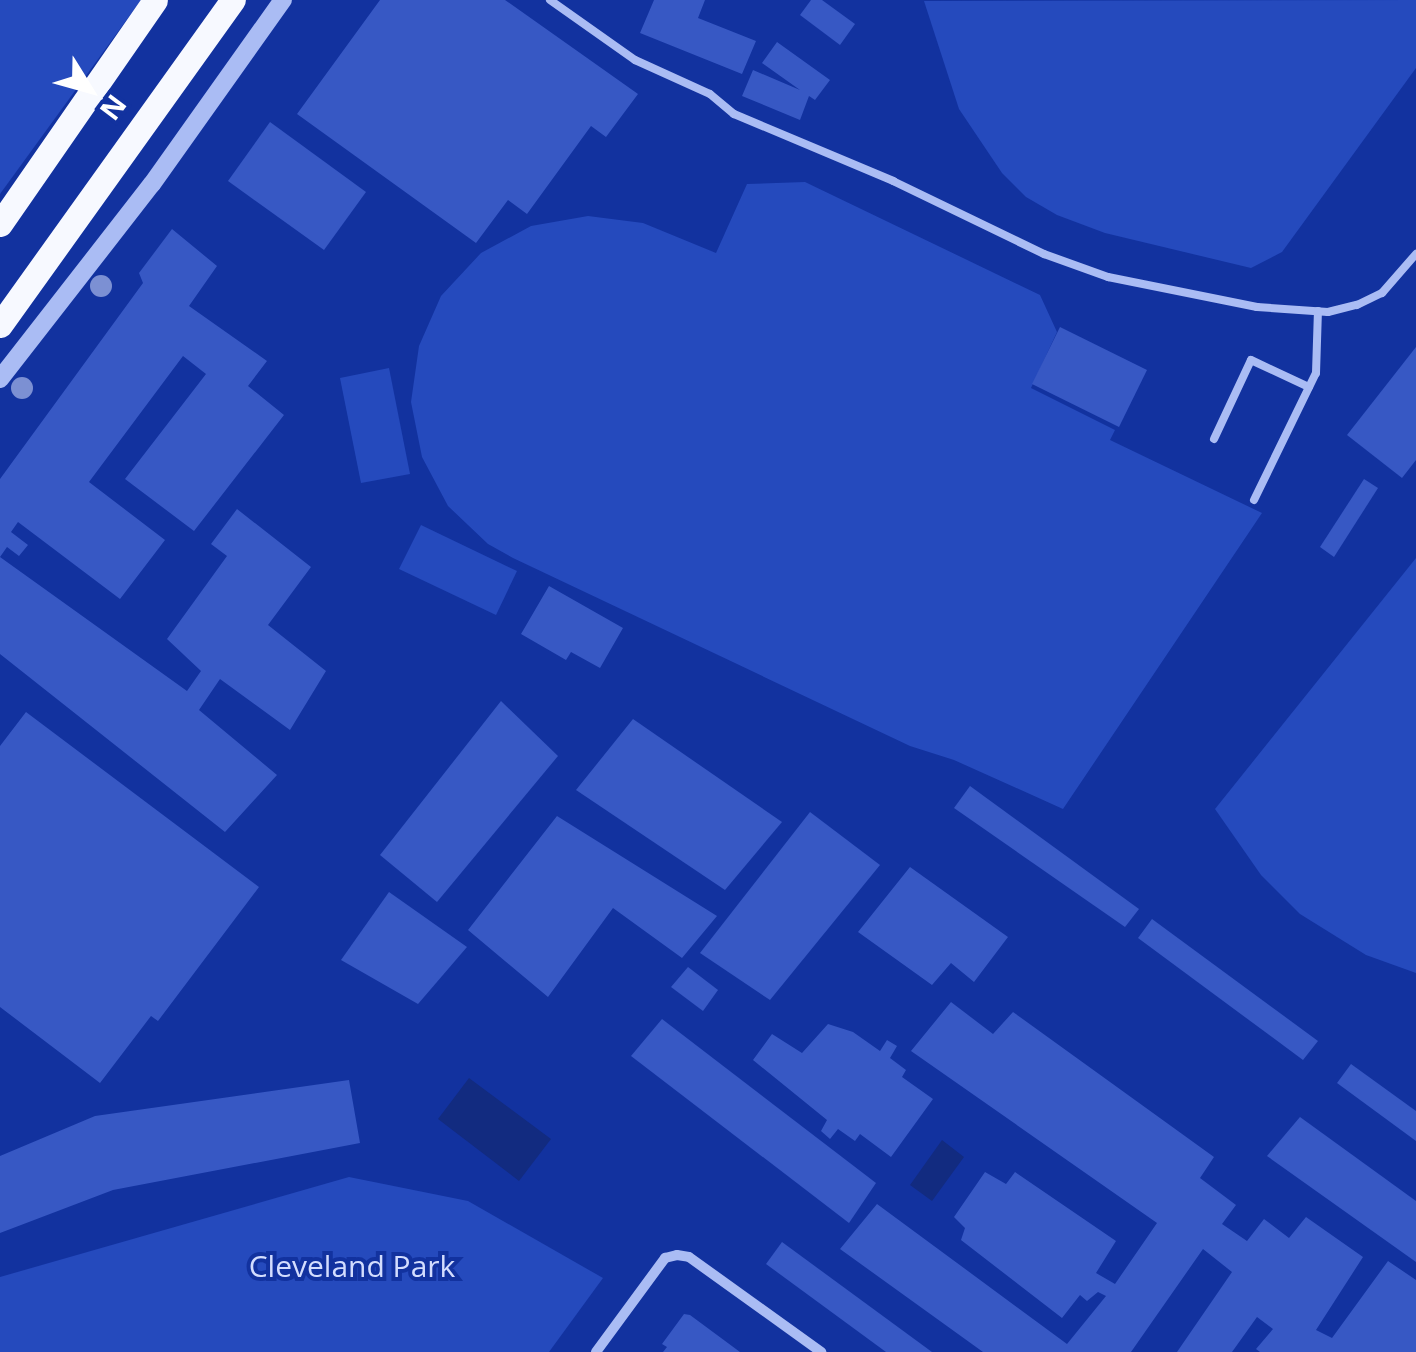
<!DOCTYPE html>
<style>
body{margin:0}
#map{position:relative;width:1416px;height:1352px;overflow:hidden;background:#12329f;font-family:"Open Sans",sans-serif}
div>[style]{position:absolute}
.green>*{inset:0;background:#254abd}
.water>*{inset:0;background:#122b80}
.building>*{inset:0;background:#3758c4}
.service>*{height:8px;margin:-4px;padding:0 4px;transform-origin:4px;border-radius:4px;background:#aabcf4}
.minor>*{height:10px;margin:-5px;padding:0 5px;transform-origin:5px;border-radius:5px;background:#aabcf4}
.tertiary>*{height:18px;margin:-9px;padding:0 9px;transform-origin:9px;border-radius:9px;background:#aabcf4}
.primary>*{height:25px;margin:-12.5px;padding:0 12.5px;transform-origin:12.5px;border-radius:12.5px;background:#f7f9ff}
.trees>*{width:22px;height:22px;margin:-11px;border-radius:50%;background:#7c90d3}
span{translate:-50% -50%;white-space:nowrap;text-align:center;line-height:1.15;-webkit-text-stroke:8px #12329f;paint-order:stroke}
.park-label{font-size:30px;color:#d3ddfe}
.north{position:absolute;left:40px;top:40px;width:100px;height:100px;-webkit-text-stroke:8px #12329f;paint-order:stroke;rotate:127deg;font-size:28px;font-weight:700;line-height:40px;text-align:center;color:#fff}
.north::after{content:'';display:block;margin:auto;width:35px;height:45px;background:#fff;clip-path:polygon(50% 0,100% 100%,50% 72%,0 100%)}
</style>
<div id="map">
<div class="green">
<i style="clip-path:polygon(0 0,141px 0,0 194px)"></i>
<i style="clip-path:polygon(1416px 0,1416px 68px,1282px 252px,1251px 268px,1105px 233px,1057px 215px,1026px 197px,1002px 173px,959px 109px,924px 1px)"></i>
<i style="clip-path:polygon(805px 182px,1040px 295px,1057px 332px,1031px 388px,1115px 430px,1110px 440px,1262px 513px,1063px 809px,954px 760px,910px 746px,513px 558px,488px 544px,448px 506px,422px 457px,411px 402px,419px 346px,441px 296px,481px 253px,531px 226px,588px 216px,643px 223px,716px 253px,747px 184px)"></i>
<i style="clip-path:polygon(389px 368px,410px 474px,361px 483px,340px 378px)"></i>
<i style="clip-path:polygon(421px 525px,517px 571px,496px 615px,399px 569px)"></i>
<i style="clip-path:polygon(1416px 558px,1416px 973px,1366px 955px,1300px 914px,1261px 875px,1215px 809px)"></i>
<i style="clip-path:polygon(349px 1177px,468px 1201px,603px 1278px,549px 1352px,0 1352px,0 1277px)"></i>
</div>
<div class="water">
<i style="clip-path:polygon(469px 1078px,551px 1139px,519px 1181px,438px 1119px)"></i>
<i style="clip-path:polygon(942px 1140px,964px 1157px,932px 1201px,910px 1185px)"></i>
</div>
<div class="building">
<i style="clip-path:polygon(380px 0,505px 0,638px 94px,606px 137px,591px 126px,527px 214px,508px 200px,476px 243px,297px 114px)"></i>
<i style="clip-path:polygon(654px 0,705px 0,698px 18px,756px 41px,742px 74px,640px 33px)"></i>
<i style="clip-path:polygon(811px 0,822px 0,855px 24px,840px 45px,800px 15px)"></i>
<i style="clip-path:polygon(777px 42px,830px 80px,815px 100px,809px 96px,800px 120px,742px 96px,753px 70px,800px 90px,762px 63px)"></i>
<i style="clip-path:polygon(270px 122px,366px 192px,324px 250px,228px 181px)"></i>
<i style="clip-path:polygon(172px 229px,217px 266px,189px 306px,267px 361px,248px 386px,284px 415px,194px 531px,125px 479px,206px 374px,183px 356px,89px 482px,165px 540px,120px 599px,18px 522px,11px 532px,28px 545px,19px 556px,7px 547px,0 557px,187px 691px,201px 671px,167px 639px,227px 556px,211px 544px,237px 509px,311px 567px,268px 625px,326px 671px,290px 730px,220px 679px,199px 710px,277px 775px,225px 832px,0 654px,0 479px,143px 283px,139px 273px)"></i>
<i style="clip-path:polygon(1060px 327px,1147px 370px,1119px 427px,1032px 384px)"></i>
<i style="clip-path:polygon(1416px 347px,1416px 460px,1402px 478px,1347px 435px)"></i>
<i style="clip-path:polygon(1364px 479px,1378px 488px,1334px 557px,1320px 547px)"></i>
<i style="clip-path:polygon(549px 586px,623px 628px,600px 668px,571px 652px,566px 660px,521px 634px)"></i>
<i style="clip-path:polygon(501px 701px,558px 756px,437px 902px,380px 855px)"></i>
<i style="clip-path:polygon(26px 712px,259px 887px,158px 1021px,151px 1016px,100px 1083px,0 1007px,0 746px)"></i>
<i style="clip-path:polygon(633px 719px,782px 822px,725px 890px,576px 790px)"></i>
<i style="clip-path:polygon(970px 786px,1139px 909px,1125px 927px,954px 808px)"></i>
<i style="clip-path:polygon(810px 812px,880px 865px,770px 1000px,700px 953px)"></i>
<i style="clip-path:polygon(557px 816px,717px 916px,682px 958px,613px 908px,548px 997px,468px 930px)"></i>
<i style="clip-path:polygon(910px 867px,1008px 937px,974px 982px,951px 963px,932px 985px,858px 932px)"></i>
<i style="clip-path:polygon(389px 892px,467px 947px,418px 1004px,341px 960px)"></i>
<i style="clip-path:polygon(1152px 919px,1318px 1041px,1303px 1060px,1138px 938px)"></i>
<i style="clip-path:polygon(688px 967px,718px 990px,703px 1011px,671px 987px)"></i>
<i style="clip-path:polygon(951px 1002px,993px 1034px,1013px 1012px,1214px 1157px,1200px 1178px,1236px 1205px,1222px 1224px,1247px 1241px,1264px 1219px,1289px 1238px,1306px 1217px,1363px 1257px,1316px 1330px,1332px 1338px,1388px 1261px,1416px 1280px,1416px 1352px,1260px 1352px,1256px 1349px,1273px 1329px,1257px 1317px,1232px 1352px,1177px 1352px,1232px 1272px,1203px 1249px,1131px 1352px,983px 1352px,840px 1249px,877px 1204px,1067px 1344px,1106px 1296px,1098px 1292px,1087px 1301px,1080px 1295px,1062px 1318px,961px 1240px,965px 1228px,954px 1217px,985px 1172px,1006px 1184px,1015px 1172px,1116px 1241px,1096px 1273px,1115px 1284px,1157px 1223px,911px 1051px)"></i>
<i style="clip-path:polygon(662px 1019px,876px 1183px,849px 1223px,631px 1056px)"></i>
<i style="clip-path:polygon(828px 1024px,853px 1032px,880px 1051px,887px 1040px,897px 1046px,890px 1058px,906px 1070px,902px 1077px,933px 1099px,891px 1157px,860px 1134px,855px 1141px,838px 1129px,830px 1139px,821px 1131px,827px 1120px,753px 1060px,772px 1034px,802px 1053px)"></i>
<i style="clip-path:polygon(1351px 1064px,1416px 1111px,1416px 1141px,1337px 1083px)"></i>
<i style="clip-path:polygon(349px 1080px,360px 1143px,113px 1190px,0 1233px,0 1156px,95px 1116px)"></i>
<i style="clip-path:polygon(1300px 1117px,1416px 1201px,1416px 1262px,1267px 1156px)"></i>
<i style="clip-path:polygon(782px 1242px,932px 1352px,886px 1352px,766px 1264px)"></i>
<i style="clip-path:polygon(684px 1314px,690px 1315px,740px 1352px,663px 1352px,667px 1347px,662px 1344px)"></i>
</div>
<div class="service">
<i style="left:550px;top:0;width:104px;rotate:35.2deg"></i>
<i style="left:635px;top:60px;width:82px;rotate:24.4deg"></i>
<i style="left:710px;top:94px;width:31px;rotate:40deg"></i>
<i style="left:734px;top:114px;width:173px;rotate:22.8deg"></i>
<i style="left:893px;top:181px;width:168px;rotate:25.8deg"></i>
<i style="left:1044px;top:254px;width:68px;rotate:19.8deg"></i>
<i style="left:1108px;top:277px;width:152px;rotate:11.4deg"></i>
<i style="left:1257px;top:307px;width:71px;rotate:4deg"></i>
<i style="left:1328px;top:312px;width:30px;rotate:-14deg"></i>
<i style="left:1357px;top:305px;width:28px;rotate:-26deg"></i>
<i style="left:1382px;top:293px;width:52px;rotate:-48.9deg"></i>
<i style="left:1214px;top:439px;width:87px;rotate:-64.9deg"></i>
<i style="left:1251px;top:360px;width:64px;rotate:25deg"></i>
<i style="left:1254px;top:500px;width:141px;rotate:-64deg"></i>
<i style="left:1316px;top:373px;width:62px;rotate:-88.2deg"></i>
</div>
<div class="minor">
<i style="left:596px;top:1352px;width:117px;rotate:-53.7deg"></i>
<i style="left:665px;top:1258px;width:12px;rotate:-14deg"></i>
<i style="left:677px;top:1255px;width:12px;rotate:9deg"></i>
<i style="left:689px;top:1257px;width:163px;rotate:35.7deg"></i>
</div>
<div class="tertiary">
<i style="left:0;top:379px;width:247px;rotate:-52.1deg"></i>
<i style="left:152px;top:184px;width:226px;rotate:-54.6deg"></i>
</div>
<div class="primary">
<i style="left:0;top:224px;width:272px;rotate:-55.3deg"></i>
<i style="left:0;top:325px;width:400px;rotate:-54.4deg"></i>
</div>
<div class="trees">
<i style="left:101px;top:286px"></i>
<i style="left:22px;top:388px"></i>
</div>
<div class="park-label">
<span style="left:352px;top:1266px">Cleveland Park</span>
</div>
<div class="north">N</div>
</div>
